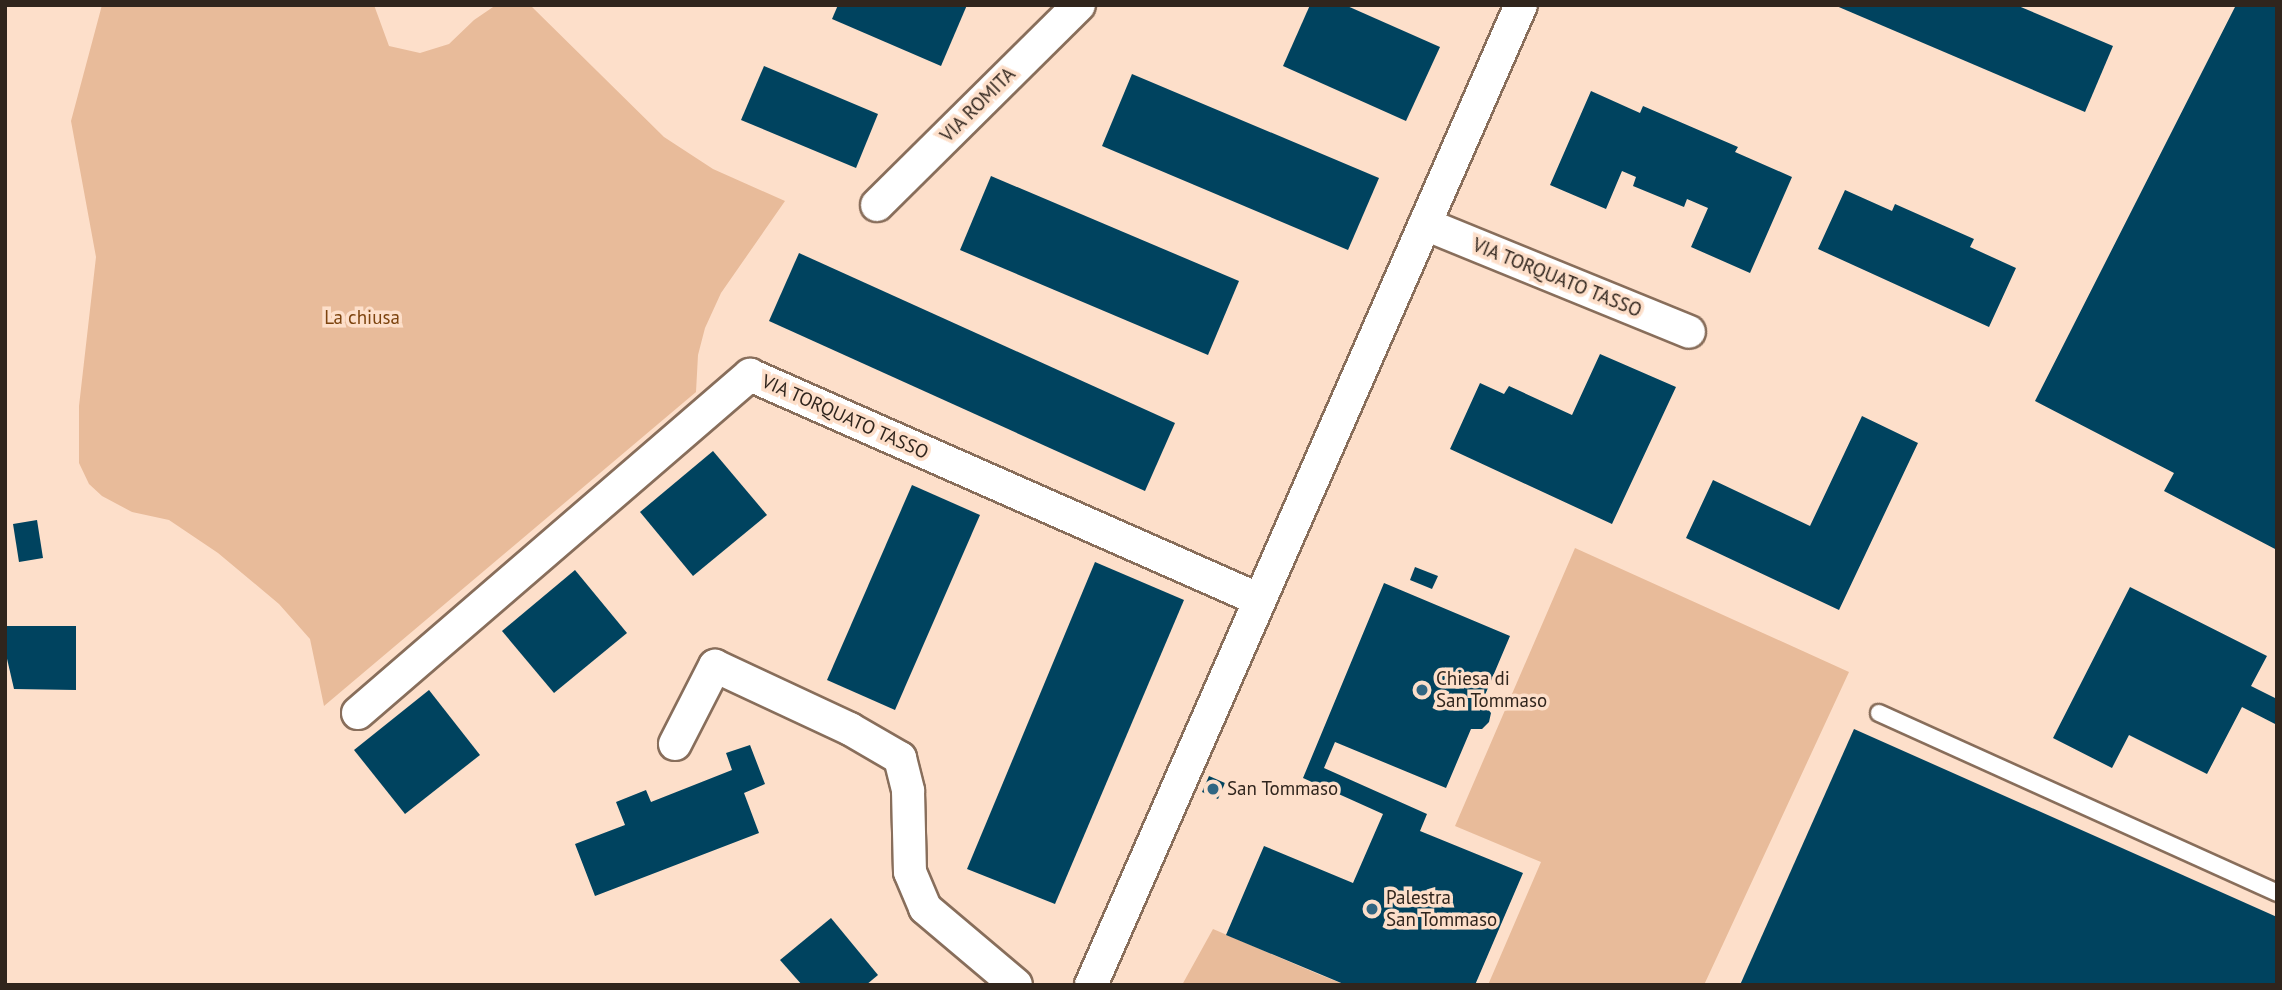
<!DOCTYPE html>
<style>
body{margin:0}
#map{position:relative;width:2282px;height:990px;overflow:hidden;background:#fddfca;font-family:"PT Sans",sans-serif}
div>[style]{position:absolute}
.green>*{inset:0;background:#e8bb9a}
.building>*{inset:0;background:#00435f}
.roads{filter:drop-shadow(2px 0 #886e5b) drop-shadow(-2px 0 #886e5b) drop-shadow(0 2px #886e5b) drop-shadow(0 -2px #886e5b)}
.service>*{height:16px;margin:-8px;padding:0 8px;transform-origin:8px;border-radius:8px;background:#fff}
.minor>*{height:32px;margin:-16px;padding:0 16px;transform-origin:16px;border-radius:16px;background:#fff}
.dots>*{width:19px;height:19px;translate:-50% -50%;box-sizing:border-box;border:4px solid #fddfca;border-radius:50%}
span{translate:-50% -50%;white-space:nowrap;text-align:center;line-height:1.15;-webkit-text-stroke:7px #fddfca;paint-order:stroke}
.street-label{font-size:19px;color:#30251d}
.park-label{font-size:19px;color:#7d440f}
.poi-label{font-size:19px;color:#30251d}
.left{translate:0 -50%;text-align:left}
.frame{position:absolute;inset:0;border:7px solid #30251d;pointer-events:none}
</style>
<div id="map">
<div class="green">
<i style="clip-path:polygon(102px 5px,374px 5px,389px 46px,420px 53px,449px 44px,474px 20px,496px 5px,530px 5px,664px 137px,713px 169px,785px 201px,721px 293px,705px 328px,698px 355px,696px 392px,324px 706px,310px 639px,279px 604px,218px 553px,169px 520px,132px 512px,102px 496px,89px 484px,79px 463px,79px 406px,96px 257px,71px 121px)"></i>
<i style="clip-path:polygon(1575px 548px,1849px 672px,1704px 985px,1488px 985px,1541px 862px,1455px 826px)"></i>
<i style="clip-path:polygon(1213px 929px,1318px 974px,1346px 985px,1182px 985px)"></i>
</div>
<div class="building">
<i style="clip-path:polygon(838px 5px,967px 5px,941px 66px,832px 19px)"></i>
<i style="clip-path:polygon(1310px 5px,1345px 5px,1440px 47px,1406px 121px,1283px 66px)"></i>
<i style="clip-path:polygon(1834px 5px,2016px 5px,2113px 46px,2085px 112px)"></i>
<i style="clip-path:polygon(2236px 5px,2277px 5px,2277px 550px,2164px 491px,2174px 473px,2035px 401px)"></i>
<i style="clip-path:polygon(764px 66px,878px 114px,856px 168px,741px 120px)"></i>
<i style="clip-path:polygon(1132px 74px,1379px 178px,1348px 250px,1102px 146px)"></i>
<i style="clip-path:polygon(1591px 91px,1640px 113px,1643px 106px,1738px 147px,1735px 152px,1792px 177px,1750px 273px,1691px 247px,1708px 208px,1687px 199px,1684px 207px,1633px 186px,1636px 177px,1622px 171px,1606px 209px,1550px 185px)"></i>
<i style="clip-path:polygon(991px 176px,1239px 281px,1208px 355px,960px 250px)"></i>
<i style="clip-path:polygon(1845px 190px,1892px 211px,1895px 204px,1974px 239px,1970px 247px,2016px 268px,1989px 327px,1818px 249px)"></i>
<i style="clip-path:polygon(799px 253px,1175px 423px,1145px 491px,769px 321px)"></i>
<i style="clip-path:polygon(1600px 354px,1676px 387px,1612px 524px,1450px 449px,1480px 383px,1504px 394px,1509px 386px,1572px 415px)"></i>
<i style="clip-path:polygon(1862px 416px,1918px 443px,1839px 610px,1686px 538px,1713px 480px,1810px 526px)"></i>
<i style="clip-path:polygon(713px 451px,767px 515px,693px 576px,640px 512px)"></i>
<i style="clip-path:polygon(912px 485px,980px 515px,895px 710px,827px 680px)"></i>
<i style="clip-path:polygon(37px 520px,43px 558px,19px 562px,13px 524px)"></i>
<i style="clip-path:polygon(1095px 562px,1184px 600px,1055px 904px,967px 869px)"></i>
<i style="clip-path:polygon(1415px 567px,1438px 576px,1432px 589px,1410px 580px)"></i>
<i style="clip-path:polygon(575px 570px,627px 633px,554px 693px,502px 631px)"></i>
<i style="clip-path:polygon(1384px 583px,1510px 636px,1482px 702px,1491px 713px,1489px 722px,1482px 729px,1471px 729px,1446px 788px,1335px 742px,1324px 768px,1427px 814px,1420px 831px,1523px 873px,1475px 985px,1346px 985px,1226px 935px,1264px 846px,1353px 883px,1383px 814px,1303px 778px)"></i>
<i style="clip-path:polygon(2130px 587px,2267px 656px,2251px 686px,2277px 699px,2277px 725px,2242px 707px,2207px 774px,2129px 735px,2112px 768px,2053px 738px)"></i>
<i style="clip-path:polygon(5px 626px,76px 626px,76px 690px,14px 689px,5px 650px)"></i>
<i style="clip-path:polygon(429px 690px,480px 755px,405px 814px,354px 750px)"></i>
<i style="clip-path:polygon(1854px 729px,2277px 917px,2277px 985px,1740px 985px)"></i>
<i style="clip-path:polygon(750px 745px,765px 784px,744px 793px,759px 833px,595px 896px,575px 844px,625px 825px,616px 802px,646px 790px,651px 802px,732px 770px,726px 753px)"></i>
<i style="clip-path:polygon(1209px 776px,1225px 783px,1218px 799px,1202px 792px)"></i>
<i style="clip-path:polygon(831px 918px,878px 975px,866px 985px,802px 985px,780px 960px)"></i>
</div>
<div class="roads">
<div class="service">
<i style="left:1879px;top:713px;width:437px;rotate:24.3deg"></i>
</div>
<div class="minor">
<i style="left:877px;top:205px;width:284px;rotate:-44.7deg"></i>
<i style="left:1425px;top:224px;width:285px;rotate:22.2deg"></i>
<i style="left:358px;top:713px;width:518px;rotate:-40.77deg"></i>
<i style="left:750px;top:375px;width:557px;rotate:23.81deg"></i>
<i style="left:675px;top:744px;width:88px;rotate:-62.9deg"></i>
<i style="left:715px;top:666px;width:149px;rotate:25deg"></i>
<i style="left:850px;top:729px;width:58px;rotate:30.1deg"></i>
<i style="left:900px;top:758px;width:34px;rotate:76deg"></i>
<i style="left:908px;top:791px;width:81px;rotate:88.6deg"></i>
<i style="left:910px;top:872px;width:39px;rotate:67deg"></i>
<i style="left:925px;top:908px;width:119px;rotate:40.2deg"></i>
<i style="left:1091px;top:985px;width:1070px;rotate:-66.31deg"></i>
</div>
</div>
<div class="dots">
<i style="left:1422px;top:690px;background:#316682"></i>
<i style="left:1213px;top:789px;background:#316682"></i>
<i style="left:1372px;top:909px;background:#316682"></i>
</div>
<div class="street-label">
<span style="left:978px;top:105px;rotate:-45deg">VIA ROMITA</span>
<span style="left:1557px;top:278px;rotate:22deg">VIA TORQUATO TASSO</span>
<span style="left:845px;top:417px;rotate:24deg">VIA TORQUATO TASSO</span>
</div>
<div class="park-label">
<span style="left:362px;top:318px">La chiusa</span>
</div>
<div class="poi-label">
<span class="left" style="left:1436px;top:690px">Chiesa di<br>San Tommaso</span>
<span class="left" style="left:1227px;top:789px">San Tommaso</span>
<span class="left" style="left:1386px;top:909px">Palestra<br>San Tommaso</span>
</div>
<div class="frame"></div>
</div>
